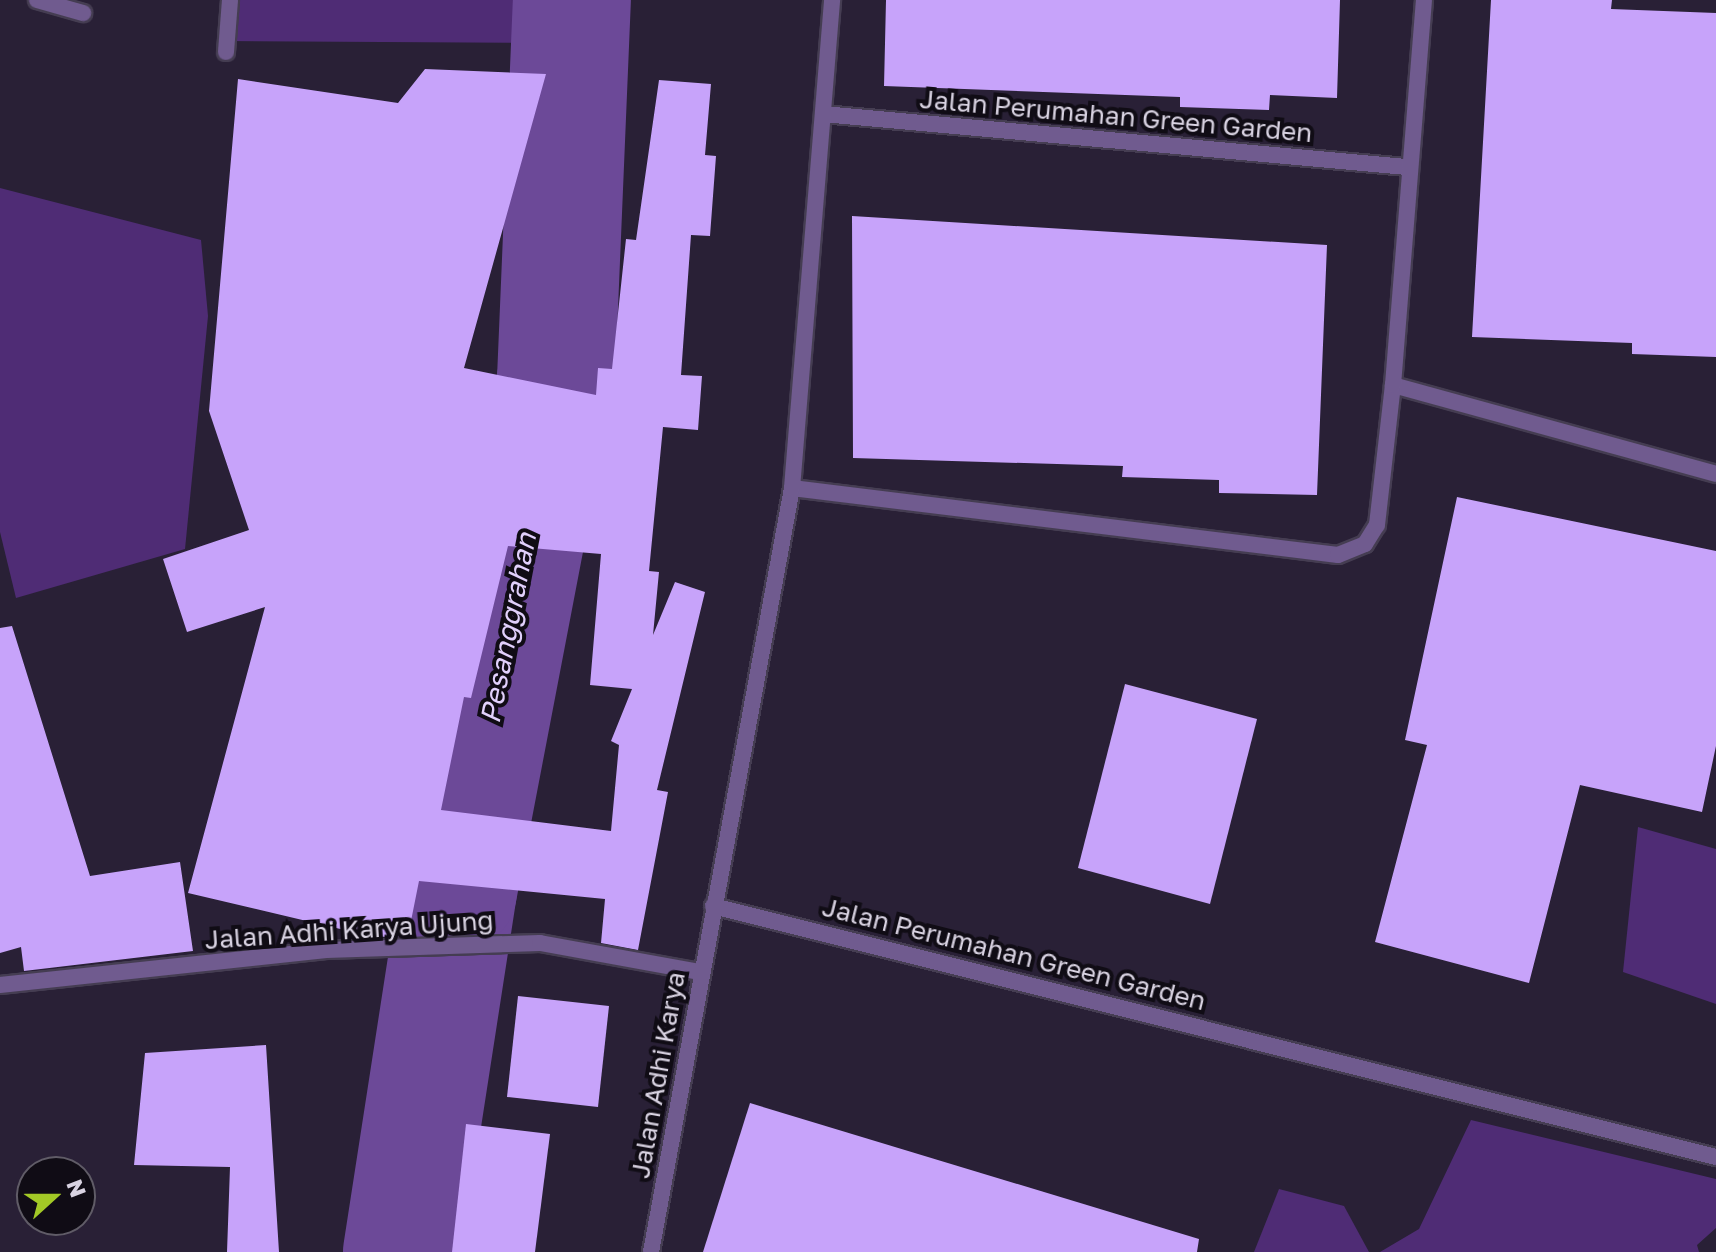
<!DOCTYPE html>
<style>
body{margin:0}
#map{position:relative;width:1716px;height:1252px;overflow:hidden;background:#292036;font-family:"Golos Text",sans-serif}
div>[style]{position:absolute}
.green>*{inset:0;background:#4f2c75}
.river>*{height:118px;margin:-59px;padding:0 59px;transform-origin:59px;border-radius:59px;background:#6c4998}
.building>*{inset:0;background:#c7a3fa}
.roads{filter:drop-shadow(2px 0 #453d52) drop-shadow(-2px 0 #453d52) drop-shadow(0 2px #453d52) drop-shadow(0 -2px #453d52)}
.street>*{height:16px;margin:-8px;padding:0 8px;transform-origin:8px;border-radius:8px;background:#705b8f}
span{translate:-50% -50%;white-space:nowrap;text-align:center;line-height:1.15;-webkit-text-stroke:8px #100c15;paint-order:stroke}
.street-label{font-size:26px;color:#d9d3e2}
.water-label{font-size:28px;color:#e1d0fc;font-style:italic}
.north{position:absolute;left:16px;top:1156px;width:80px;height:80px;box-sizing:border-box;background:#100c15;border:2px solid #605c67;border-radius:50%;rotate:69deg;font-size:22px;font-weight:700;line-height:32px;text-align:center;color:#d9d3e2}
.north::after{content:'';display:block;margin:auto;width:28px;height:36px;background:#a3c926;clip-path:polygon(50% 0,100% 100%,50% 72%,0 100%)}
</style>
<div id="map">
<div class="green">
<i style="clip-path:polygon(230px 0,535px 0,534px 43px,224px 41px)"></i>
<i style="clip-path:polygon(0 188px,201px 240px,208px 316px,185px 549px,16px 598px,0 532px)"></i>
<i style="clip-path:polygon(1638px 827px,1716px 849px,1716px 1004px,1623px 972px)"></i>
<i style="clip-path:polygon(1471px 1120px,1716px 1179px,1716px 1228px,1697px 1245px,1699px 1252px,1380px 1252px,1419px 1229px)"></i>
<i style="clip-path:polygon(1279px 1189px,1344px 1206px,1369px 1252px,1254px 1252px)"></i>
</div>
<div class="river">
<i style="left:402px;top:1252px;width:365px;rotate:-81.2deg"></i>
<i style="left:458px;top:891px;width:521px;rotate:-79.16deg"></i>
<i style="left:556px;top:379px;width:379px;rotate:-87.6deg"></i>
</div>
<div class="building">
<i style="clip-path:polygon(886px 0,1340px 0,1337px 98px,1270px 95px,1269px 110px,1180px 107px,1180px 97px,884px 86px)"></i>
<i style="clip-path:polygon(1491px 0,1612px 0,1611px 9px,1716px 13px,1716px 357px,1632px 354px,1632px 343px,1472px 337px)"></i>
<i style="clip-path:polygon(evenodd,425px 69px,546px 74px,464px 368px,596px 395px,598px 368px,612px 369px,626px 239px,636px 240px,659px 80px,711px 84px,705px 155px,716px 156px,710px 236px,691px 235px,681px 375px,702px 376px,698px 430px,663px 427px,649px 571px,659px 572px,653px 635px,675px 582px,705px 592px,657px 790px,668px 792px,638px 950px,601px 943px,605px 899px,419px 881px,408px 936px,374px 937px,188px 893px,265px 607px,187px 632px,163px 559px,249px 530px,209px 411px,238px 79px,398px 103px,425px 69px,508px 546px,601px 554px,590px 685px,632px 689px,611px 741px,619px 745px,611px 831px,441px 810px,464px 697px,471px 698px,508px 546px)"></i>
<i style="clip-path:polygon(852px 216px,1327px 245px,1317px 495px,1219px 493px,1219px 480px,1122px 477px,1123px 466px,853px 458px)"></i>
<i style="clip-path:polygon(1457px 497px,1716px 551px,1716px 746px,1702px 812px,1580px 785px,1529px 983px,1375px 942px,1427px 745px,1405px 740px)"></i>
<i style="clip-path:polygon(12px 626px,90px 876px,180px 862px,193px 951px,24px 971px,21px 947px,0 953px,0 628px)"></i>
<i style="clip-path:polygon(1125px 684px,1257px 719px,1210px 904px,1078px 868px)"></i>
<i style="clip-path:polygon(518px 996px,609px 1006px,598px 1107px,507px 1097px)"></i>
<i style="clip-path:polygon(266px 1045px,279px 1252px,227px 1252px,230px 1167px,134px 1165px,145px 1053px)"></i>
<i style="clip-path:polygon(750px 1103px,1199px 1239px,1197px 1252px,703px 1252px)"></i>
<i style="clip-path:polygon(466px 1124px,550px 1134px,535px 1252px,452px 1252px)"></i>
</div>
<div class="roads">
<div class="street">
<i style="left:37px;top:0;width:48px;rotate:15.8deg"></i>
<i style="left:226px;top:52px;width:52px;rotate:-85.6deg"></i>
<i style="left:823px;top:114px;width:585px;rotate:5.19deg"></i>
<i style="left:1393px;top:385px;width:335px;rotate:15.4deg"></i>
<i style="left:792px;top:488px;width:550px;rotate:7deg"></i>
<i style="left:1338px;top:555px;width:29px;rotate:-22deg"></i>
<i style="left:1365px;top:544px;width:22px;rotate:-58deg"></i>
<i style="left:1377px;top:525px;width:141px;rotate:-83.5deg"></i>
<i style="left:1393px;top:385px;width:386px;rotate:-85.4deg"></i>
<i style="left:713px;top:906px;width:1034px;rotate:14.05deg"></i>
<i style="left:0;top:985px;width:328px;rotate:-6.1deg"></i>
<i style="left:326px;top:950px;width:214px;rotate:-1.9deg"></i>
<i style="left:540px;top:943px;width:163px;rotate:10.3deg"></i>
<i style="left:651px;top:1252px;width:777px;rotate:-79.54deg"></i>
<i style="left:792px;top:488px;width:490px;rotate:-85.3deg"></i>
</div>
</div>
<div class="street-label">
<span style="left:1116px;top:116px;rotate:5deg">Jalan Perumahan Green Garden</span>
<span style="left:349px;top:930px;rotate:-4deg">Jalan Adhi Karya Ujung</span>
<span style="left:1014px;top:954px;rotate:14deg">Jalan Perumahan Green Garden</span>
<span style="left:658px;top:1075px;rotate:-80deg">Jalan Adhi Karya</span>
</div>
<div class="water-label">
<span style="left:508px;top:628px;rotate:-79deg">Pesanggrahan</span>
</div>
<div class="north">N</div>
</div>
